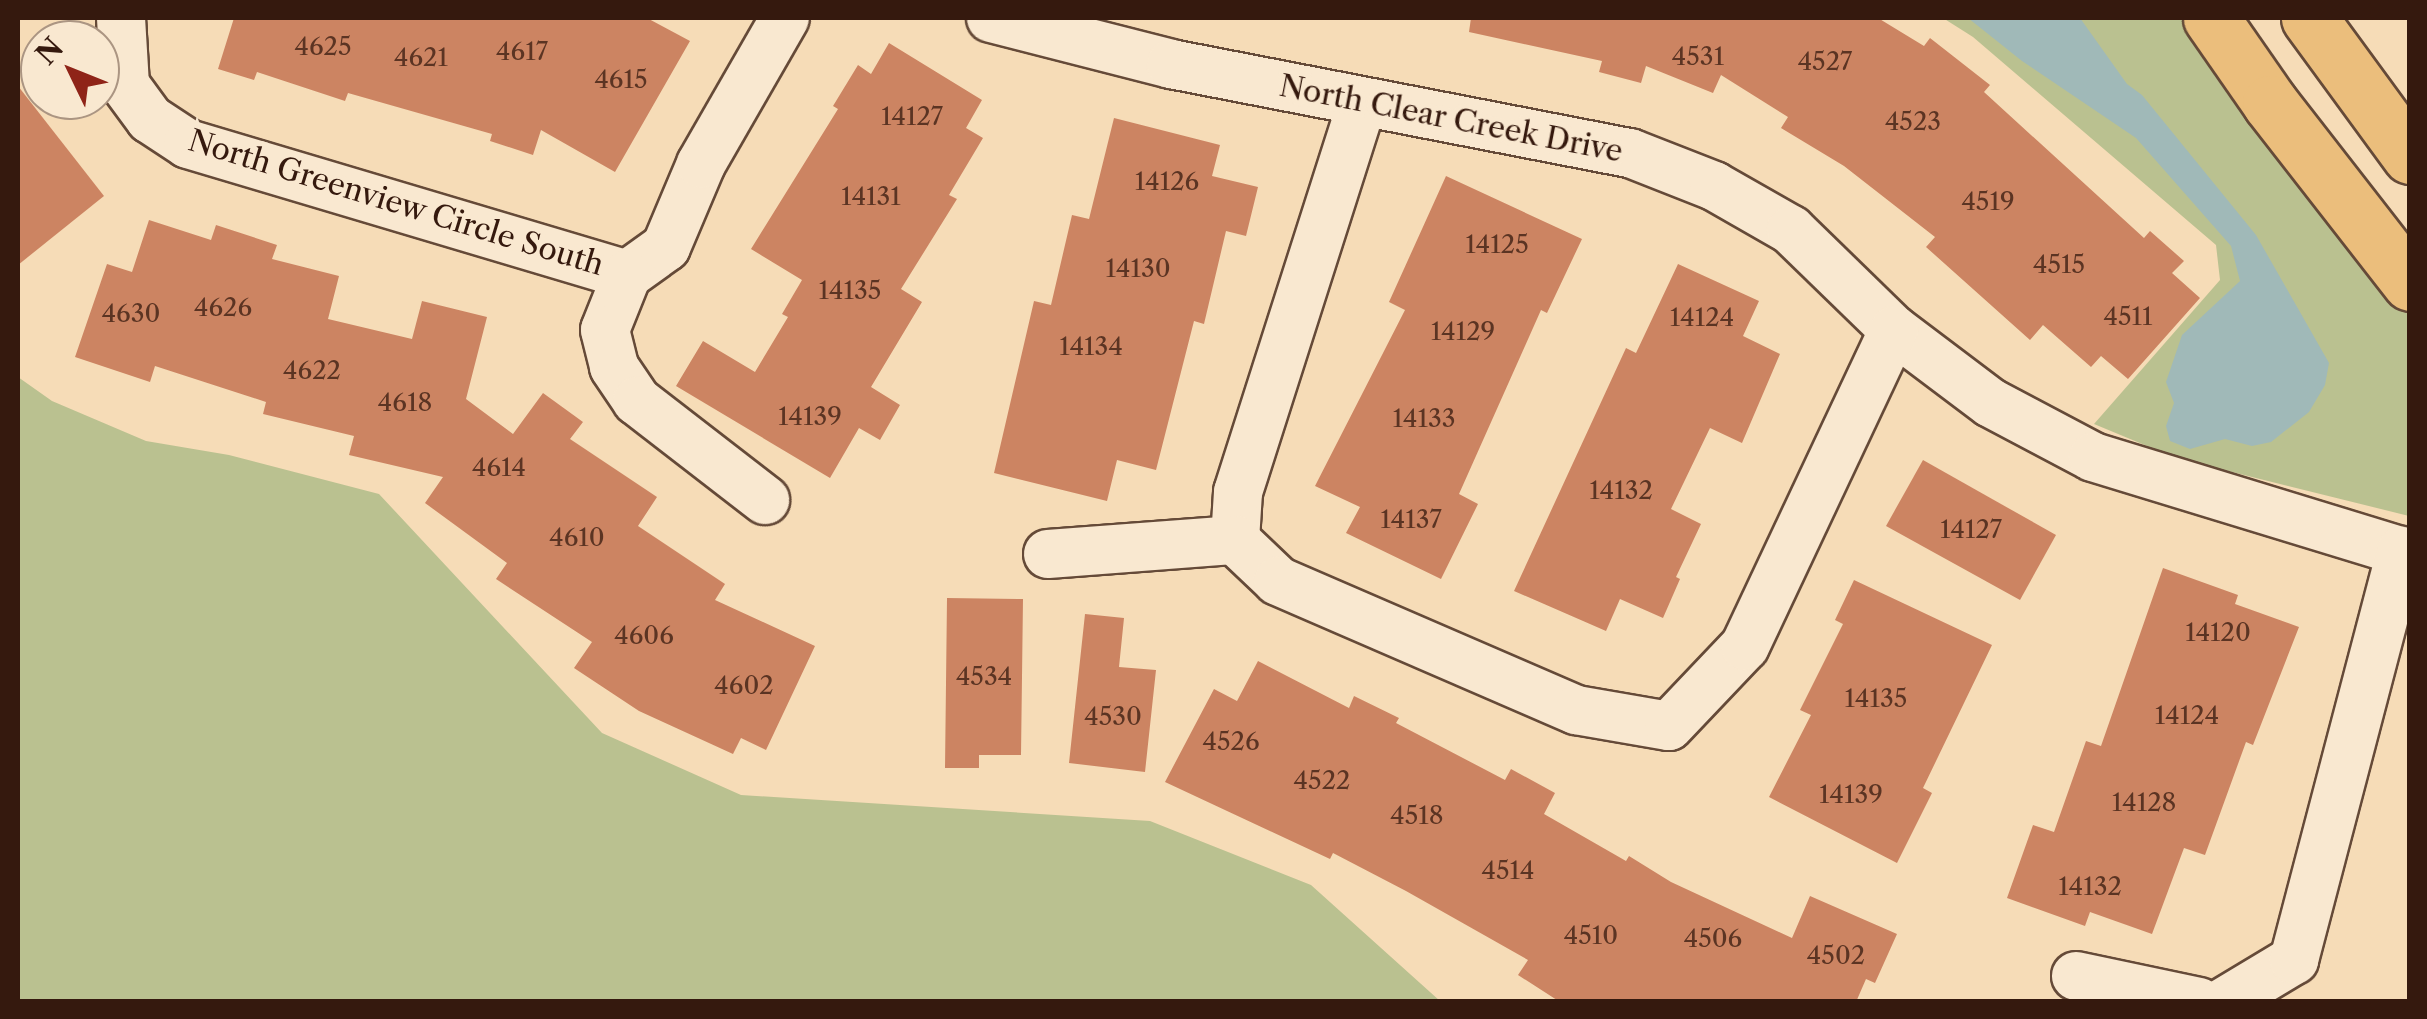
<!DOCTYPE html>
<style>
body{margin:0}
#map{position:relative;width:2427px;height:1019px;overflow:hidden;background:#f6dcb7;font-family:"Libre Caslon Text",serif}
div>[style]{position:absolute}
.green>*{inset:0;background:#bac190}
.water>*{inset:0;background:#a0b9b8}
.building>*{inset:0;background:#cc8462}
.roads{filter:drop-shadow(2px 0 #654a38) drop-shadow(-2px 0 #654a38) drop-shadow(0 2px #654a38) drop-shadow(0 -2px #654a38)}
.minor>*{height:48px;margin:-24px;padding:0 24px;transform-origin:24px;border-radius:24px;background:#f9e8d0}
.major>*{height:55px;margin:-27.5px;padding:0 27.5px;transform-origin:27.5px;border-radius:27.5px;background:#ebbe7c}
span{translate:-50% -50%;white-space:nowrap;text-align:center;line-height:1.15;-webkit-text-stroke:10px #f9e8d0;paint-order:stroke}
.number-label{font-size:25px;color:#5b3423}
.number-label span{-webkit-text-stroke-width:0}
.street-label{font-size:30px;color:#35190e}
.frame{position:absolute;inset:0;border:20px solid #35190e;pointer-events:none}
.north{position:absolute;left:20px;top:20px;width:100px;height:100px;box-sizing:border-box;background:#f9e8d0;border:2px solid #ab9582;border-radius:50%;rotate:313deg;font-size:28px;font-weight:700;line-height:40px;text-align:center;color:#35190e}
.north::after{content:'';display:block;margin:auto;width:35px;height:45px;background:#8f2418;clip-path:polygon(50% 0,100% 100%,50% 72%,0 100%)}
</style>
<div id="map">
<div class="green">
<i style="clip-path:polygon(1943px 18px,2187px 18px,2347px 240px,2409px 310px,2409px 516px,2176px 458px,2094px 424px,2220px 280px,2216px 245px,1973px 37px)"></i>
<i style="clip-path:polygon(18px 377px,52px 401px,146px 441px,229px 455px,379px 494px,602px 733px,741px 795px,1150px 821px,1311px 885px,1440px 1001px,18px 1001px)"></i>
</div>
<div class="water">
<i style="clip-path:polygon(1968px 18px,2080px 18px,2127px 84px,2142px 95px,2256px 235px,2329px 363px,2325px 385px,2309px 412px,2271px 442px,2252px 446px,2225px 439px,2190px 449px,2170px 441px,2166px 426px,2174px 403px,2166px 382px,2182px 335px,2240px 281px,2231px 246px,2136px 138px,2022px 61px)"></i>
</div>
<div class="building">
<i style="clip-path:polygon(234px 18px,647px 18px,690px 41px,615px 172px,541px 130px,533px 155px,490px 141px,492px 134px,348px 93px,345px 101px,257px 72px,254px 80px,218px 69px)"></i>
<i style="clip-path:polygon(1471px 18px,1878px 18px,1924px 46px,1930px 38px,1990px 85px,1984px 92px,2144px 238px,2150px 231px,2184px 261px,2172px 273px,2200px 298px,2128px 379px,2101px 356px,2091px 367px,2043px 325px,2030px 340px,1926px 247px,1935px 237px,1844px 166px,1781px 128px,1788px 117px,1721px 75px,1713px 93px,1646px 66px,1641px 83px,1599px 72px,1602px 61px,1469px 32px)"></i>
<i style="clip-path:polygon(889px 43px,982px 100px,966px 128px,983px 138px,949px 195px,957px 199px,901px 289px,922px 302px,871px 387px,900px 405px,880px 440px,859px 428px,830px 478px,676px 386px,703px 341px,755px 372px,788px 317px,782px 314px,802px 280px,751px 249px,838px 109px,833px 106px,858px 65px,871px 74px)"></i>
<i style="clip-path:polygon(18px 86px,104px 196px,18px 265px)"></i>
<i style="clip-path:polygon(1114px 118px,1220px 145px,1212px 176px,1258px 187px,1246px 236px,1226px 231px,1204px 324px,1194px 321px,1156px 470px,1117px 460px,1107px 501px,994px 473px,1034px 301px,1051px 305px,1072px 215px,1089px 219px)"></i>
<i style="clip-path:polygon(1446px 176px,1582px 239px,1547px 313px,1541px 310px,1459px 494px,1478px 504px,1441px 579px,1346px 533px,1360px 507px,1315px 486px,1405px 310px,1389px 302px)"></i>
<i style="clip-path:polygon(149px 220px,211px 240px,216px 225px,277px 245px,272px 259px,339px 276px,328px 319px,412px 339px,422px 301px,487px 317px,466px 399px,513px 434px,543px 393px,583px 422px,570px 439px,657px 497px,638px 526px,725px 584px,715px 600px,815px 646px,766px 750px,741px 738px,733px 754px,639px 711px,574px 668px,592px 642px,496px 579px,507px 563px,425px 503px,443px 477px,349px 455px,354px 436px,263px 414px,266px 402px,155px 366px,150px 382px,75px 357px,107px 264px,132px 272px)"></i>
<i style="clip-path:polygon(1678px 264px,1759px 301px,1743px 336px,1780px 354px,1742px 443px,1710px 428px,1671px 509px,1701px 524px,1676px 577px,1680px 579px,1663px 618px,1620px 599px,1606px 631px,1514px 591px,1626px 348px,1636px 353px)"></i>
<i style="clip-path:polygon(1923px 460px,2056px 535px,2020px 600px,1886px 526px)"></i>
<i style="clip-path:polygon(2163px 568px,2238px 595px,2235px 604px,2299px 627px,2253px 745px,2246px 742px,2205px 855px,2184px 848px,2152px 934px,2090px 912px,2085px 926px,2007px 898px,2033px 825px,2054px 832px,2086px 741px,2101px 746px)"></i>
<i style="clip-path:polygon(1854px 580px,1992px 645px,1923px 788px,1932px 793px,1897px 863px,1769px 797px,1811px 715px,1800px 710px,1843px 624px,1835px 620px)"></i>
<i style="clip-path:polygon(947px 598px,1023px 599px,1021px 755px,979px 755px,979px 768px,945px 768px)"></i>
<i style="clip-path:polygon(1085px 614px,1124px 618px,1119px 667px,1156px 670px,1145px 772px,1069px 763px)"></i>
<i style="clip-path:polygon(1258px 661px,1349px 708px,1354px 696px,1399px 718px,1396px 723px,1505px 780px,1511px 769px,1555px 793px,1544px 814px,1626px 861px,1629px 856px,1671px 882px,1792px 938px,1810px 896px,1897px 934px,1875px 983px,1866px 979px,1856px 1002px,1560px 1002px,1518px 975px,1528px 960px,1406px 891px,1333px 853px,1330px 859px,1165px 782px,1214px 689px,1237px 701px)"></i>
</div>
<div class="roads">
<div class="minor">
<i style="left:121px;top:18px;width:67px;rotate:86.6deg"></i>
<i style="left:125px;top:85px;width:42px;rotate:53.7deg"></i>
<i style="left:150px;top:119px;width:45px;rotate:33.3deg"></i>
<i style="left:188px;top:144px;width:458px;rotate:16.6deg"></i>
<i style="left:991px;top:18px;width:186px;rotate:14.3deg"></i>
<i style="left:1171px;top:64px;width:468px;rotate:11deg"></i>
<i style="left:1630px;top:153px;width:90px;rotate:21.4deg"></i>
<i style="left:1714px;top:186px;width:89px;rotate:29.7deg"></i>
<i style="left:1791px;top:230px;width:144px;rotate:44.2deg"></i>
<i style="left:1894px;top:330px;width:121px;rotate:37deg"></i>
<i style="left:1991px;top:403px;width:115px;rotate:27.9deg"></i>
<i style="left:2093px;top:457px;width:332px;rotate:17deg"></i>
<i style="left:627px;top:275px;width:48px;rotate:-35.7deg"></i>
<i style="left:666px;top:247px;width:90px;rotate:-67.1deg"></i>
<i style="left:701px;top:164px;width:168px;rotate:-60.1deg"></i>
<i style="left:627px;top:275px;width:59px;rotate:111.8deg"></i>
<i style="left:605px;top:330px;width:38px;rotate:76deg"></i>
<i style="left:614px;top:367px;width:41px;rotate:55.9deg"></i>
<i style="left:637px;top:401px;width:162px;rotate:37.7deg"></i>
<i style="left:1235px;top:540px;width:48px;rotate:-86.4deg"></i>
<i style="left:1238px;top:492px;width:408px;rotate:-72.3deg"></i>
<i style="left:1048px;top:554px;width:188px;rotate:-4.3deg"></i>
<i style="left:1235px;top:540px;width:59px;rotate:43.6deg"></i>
<i style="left:1278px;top:581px;width:325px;rotate:23.4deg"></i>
<i style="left:1576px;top:710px;width:94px;rotate:9.8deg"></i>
<i style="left:1669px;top:726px;width:110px;rotate:-46.5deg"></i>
<i style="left:1745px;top:646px;width:349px;rotate:-64.8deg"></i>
<i style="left:2076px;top:976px;width:126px;rotate:11.9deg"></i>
<i style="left:2224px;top:1002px;width:82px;rotate:-31deg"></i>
<i style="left:2294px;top:960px;width:423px;rotate:-75.3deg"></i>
</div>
<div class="major">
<i style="left:2211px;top:18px;width:103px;rotate:55.2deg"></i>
<i style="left:2270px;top:103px;width:228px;rotate:52.1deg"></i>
<i style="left:2309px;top:18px;width:171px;rotate:53.8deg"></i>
</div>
</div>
<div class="number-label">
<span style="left:323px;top:47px">4625</span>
<span style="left:522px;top:52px">4617</span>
<span style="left:1698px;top:57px">4531</span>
<span style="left:421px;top:58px">4621</span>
<span style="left:1825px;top:62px">4527</span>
<span style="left:621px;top:80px">4615</span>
<span style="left:912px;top:117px">14127</span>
<span style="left:1913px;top:122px">4523</span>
<span style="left:1167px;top:182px">14126</span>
<span style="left:871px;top:197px">14131</span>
<span style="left:1988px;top:202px">4519</span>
<span style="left:1497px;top:245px">14125</span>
<span style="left:2059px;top:265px">4515</span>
<span style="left:1138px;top:269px">14130</span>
<span style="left:850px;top:291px">14135</span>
<span style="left:223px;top:308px">4626</span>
<span style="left:131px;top:314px">4630</span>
<span style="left:2128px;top:317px">4511</span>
<span style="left:1702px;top:318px">14124</span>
<span style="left:1463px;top:332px">14129</span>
<span style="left:1091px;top:347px">14134</span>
<span style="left:312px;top:371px">4622</span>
<span style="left:405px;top:403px">4618</span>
<span style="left:810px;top:417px">14139</span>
<span style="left:1424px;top:419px">14133</span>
<span style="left:499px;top:468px">4614</span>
<span style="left:1621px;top:491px">14132</span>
<span style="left:1411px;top:520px">14137</span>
<span style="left:1971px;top:530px">14127</span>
<span style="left:577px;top:538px">4610</span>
<span style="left:2218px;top:633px">14120</span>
<span style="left:644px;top:636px">4606</span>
<span style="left:984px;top:677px">4534</span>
<span style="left:744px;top:686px">4602</span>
<span style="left:1876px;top:699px">14135</span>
<span style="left:2187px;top:716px">14124</span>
<span style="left:1113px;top:717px">4530</span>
<span style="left:1231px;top:742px">4526</span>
<span style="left:1322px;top:781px">4522</span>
<span style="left:1851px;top:795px">14139</span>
<span style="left:2144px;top:803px">14128</span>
<span style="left:1417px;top:816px">4518</span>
<span style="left:1508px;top:871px">4514</span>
<span style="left:2090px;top:887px">14132</span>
<span style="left:1591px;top:936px">4510</span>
<span style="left:1713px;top:939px">4506</span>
<span style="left:1836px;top:956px">4502</span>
</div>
<div class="street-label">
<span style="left:1451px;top:119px;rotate:11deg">North Clear Creek Drive</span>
<span style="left:396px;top:203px;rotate:17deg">North Greenview Circle South</span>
</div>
<div class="frame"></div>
<div class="north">N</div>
</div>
